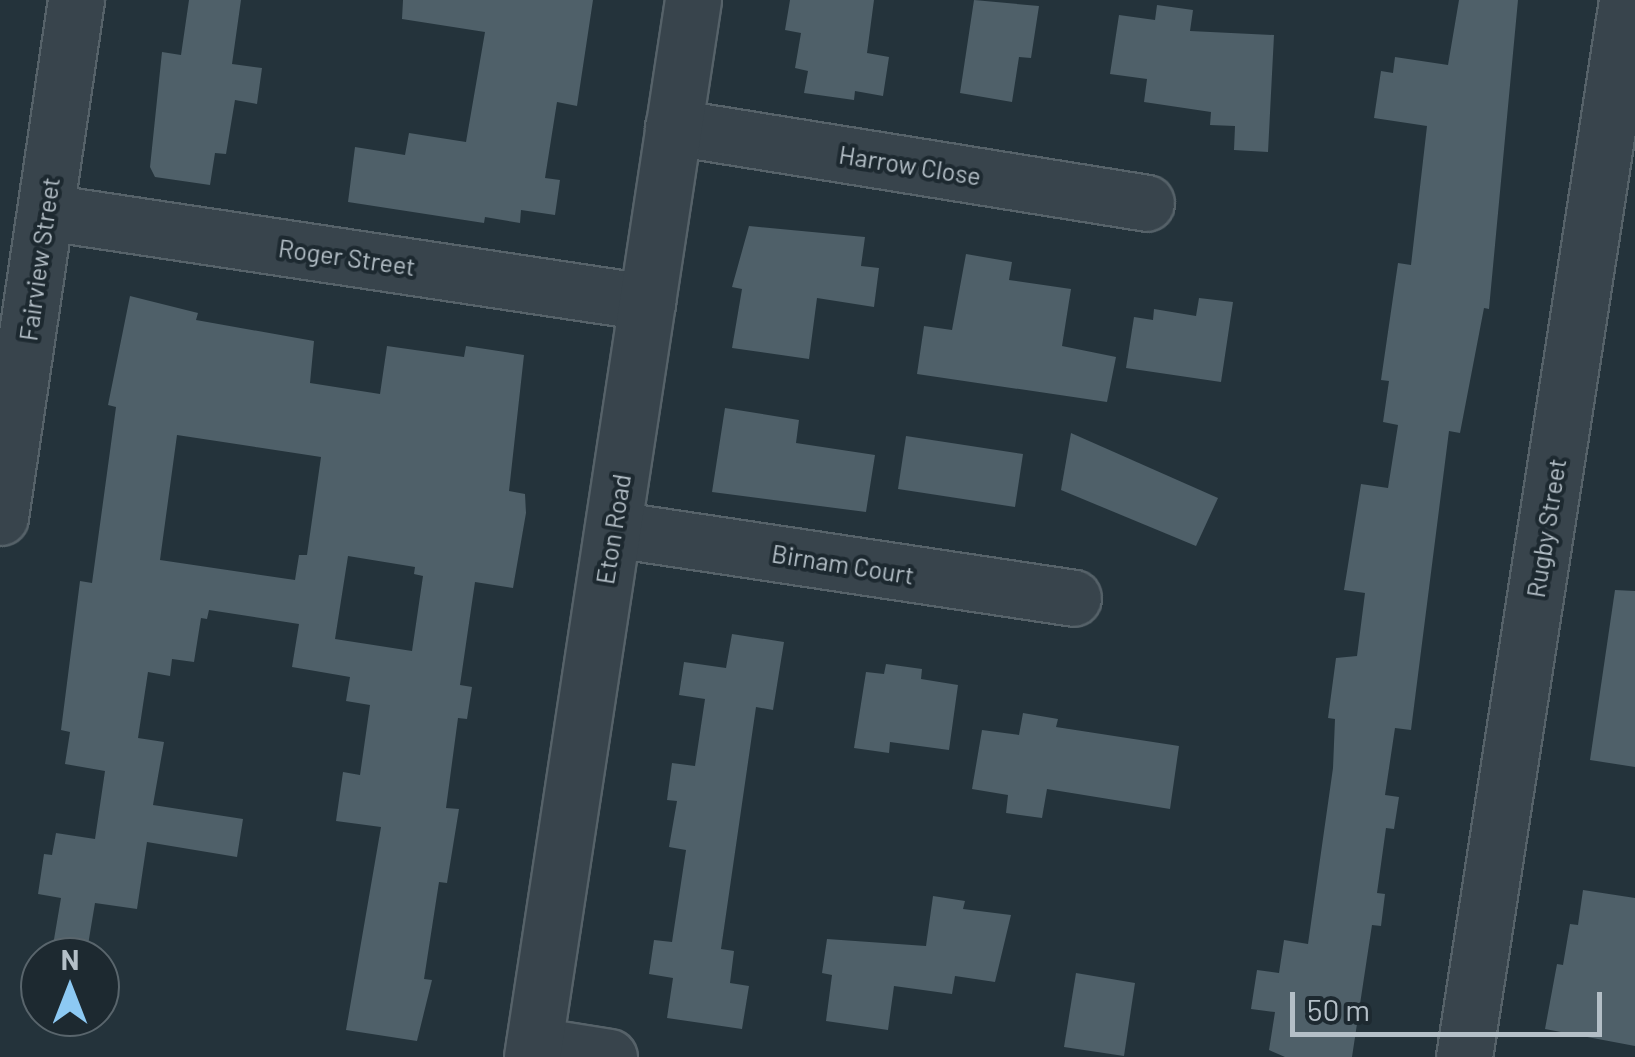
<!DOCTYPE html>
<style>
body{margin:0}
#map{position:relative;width:1635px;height:1057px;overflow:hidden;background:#24333b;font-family:Barlow,sans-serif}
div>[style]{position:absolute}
.building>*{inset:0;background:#4f6069}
.roads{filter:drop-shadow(2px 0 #566269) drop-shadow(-2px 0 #566269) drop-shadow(0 2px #566269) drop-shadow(0 -2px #566269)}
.minor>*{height:55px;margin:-27.5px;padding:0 27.5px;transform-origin:27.5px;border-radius:27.5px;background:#38444c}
span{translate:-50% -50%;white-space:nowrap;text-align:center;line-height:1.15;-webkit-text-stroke:8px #1d2930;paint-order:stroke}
.street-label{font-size:25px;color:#b4bfc7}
.north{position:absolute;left:20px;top:937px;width:100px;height:100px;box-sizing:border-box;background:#1d2930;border:2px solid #59656c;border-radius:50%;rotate:0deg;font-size:28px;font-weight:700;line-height:40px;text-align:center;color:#b4bfc7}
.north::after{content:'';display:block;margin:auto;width:35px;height:45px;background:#8dc9f3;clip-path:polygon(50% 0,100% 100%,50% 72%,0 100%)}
.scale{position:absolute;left:1290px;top:992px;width:312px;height:45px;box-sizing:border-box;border:5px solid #b4bfc7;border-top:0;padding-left:12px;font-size:30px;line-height:35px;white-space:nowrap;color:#b4bfc7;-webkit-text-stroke:8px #1d2930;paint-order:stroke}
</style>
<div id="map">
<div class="building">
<i style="clip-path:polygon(189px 0,241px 0,232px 64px,262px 68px,257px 104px,235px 100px,226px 154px,215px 153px,210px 185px,155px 177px,150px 167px,162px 52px,181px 55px)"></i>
<i style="clip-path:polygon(403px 0,593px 0,577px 106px,557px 102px,545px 178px,560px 180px,555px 215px,521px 210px,520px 223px,485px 217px,484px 223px,348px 202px,355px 147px,405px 155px,409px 133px,466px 142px,485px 32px,402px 19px)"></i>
<i style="clip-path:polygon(790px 0,874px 0,867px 53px,889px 57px,883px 96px,855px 91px,854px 100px,804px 93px,808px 71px,795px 68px,801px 33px,785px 30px)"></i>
<i style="clip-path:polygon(974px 0,1039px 6px,1031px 58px,1019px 57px,1012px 102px,960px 93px)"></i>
<i style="clip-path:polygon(1459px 0,1518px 0,1489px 309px,1484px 308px,1460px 433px,1449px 431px,1411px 730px,1395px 728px,1385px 795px,1399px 797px,1394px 829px,1386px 828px,1377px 893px,1385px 894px,1381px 926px,1372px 925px,1352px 1057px,1285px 1057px,1269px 1050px,1275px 1012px,1251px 1009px,1257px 970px,1279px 973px,1284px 940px,1308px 944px,1333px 768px,1335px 719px,1328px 718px,1336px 658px,1357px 656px,1365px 593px,1344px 590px,1361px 484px,1388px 488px,1398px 425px,1383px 422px,1389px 381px,1381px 380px,1398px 263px,1411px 265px,1427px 126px,1374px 118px,1381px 71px,1393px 73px,1395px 57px,1448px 65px)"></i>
<i style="clip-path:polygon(1157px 5px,1193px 10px,1190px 31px,1274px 35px,1268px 152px,1234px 150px,1235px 126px,1210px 125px,1211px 112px,1144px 102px,1147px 79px,1110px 74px,1119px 15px,1155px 20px)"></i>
<i style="clip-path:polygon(749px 226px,865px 237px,861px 266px,879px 268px,874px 307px,817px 298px,809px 359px,732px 348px,742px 289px,732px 287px)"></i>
<i style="clip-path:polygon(966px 254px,1012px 262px,1009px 280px,1071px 289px,1062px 346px,1116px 357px,1107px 402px,917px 374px,924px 326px,952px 330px)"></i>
<i style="clip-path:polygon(evenodd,130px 296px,198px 313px,196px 320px,314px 341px,310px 383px,380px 394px,387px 346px,464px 357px,466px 346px,524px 355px,509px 491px,525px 494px,526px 513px,513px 588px,475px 582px,460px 685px,472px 687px,467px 719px,458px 718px,446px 808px,459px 809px,447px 883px,439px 882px,424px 979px,432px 980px,417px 1041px,346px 1030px,381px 827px,336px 821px,343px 772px,360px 775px,370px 705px,346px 701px,350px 677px,292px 667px,299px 624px,209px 610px,207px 619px,201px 618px,194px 662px,172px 659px,170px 676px,148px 672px,138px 738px,164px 742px,153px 805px,243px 819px,237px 857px,147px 842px,137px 909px,95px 903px,86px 957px,51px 957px,61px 898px,38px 894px,44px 854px,52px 855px,56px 833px,95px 839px,105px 771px,65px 764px,70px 732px,61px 730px,80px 581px,92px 583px,116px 407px,108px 405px,130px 296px,177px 435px,321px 457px,307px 555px,299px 555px,295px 580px,160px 560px,177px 435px,130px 296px,348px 556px,415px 567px,414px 574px,423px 576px,412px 651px,335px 639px,348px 556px)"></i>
<i style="clip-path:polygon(1199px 298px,1233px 302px,1221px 382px,1126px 368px,1134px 317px,1153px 320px,1154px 309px,1196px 316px)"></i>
<i style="clip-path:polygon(725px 408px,799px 420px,796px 443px,875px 455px,866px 512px,712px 492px)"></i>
<i style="clip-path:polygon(1071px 433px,1218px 498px,1196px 546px,1061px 490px)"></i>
<i style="clip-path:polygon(906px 436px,1023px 454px,1015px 507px,898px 489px)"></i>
<i style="clip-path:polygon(1615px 590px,1635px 591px,1635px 767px,1590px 760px)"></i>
<i style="clip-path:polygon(732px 634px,784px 642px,773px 710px,756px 707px,721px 949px,734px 951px,730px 983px,749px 986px,742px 1029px,667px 1018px,673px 978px,649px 974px,654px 940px,672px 942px,686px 850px,669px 847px,677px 801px,667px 800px,672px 763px,695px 766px,705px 699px,679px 695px,684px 662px,726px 668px)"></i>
<i style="clip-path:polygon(886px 664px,922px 669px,921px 679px,958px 685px,949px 750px,890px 742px,889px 753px,854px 748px,866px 672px,884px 674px)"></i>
<i style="clip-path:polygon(1023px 713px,1058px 719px,1056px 727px,1179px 746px,1170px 809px,1047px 789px,1042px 818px,1006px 813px,1008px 795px,972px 789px,982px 730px,1019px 735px)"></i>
<i style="clip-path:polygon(1583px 890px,1635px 898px,1635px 1046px,1545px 1029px,1557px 964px,1563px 965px,1570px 924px,1578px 925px)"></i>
<i style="clip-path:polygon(933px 896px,965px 901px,963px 909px,1011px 915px,995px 982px,955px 976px,952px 994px,894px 986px,888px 1030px,826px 1021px,832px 975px,822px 973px,827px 939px,926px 946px)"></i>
<i style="clip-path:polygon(1076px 973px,1135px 983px,1124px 1056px,1064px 1047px)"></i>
</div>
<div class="roads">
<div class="minor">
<i style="left:673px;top:127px;width:479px;rotate:9.1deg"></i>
<i style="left:46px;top:212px;width:608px;rotate:8.52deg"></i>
<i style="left:0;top:517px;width:523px;rotate:-81.64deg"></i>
<i style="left:613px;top:529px;width:465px;rotate:8.5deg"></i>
<i style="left:534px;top:1045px;width:76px;rotate:9.1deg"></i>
<i style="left:532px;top:1057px;width:1069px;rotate:-81.34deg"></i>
<i style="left:1464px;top:1057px;width:1069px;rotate:-81.23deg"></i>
</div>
</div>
<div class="street-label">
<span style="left:910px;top:165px;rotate:9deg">Harrow Close</span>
<span style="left:347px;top:257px;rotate:8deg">Roger Street</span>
<span style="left:39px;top:259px;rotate:-82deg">Fairview Street</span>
<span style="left:1546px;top:528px;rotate:-81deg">Rugby Street</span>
<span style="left:613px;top:529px;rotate:-81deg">Eton Road</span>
<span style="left:843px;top:564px;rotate:9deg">Birnam Court</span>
</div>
<div class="north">N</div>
<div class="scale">50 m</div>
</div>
